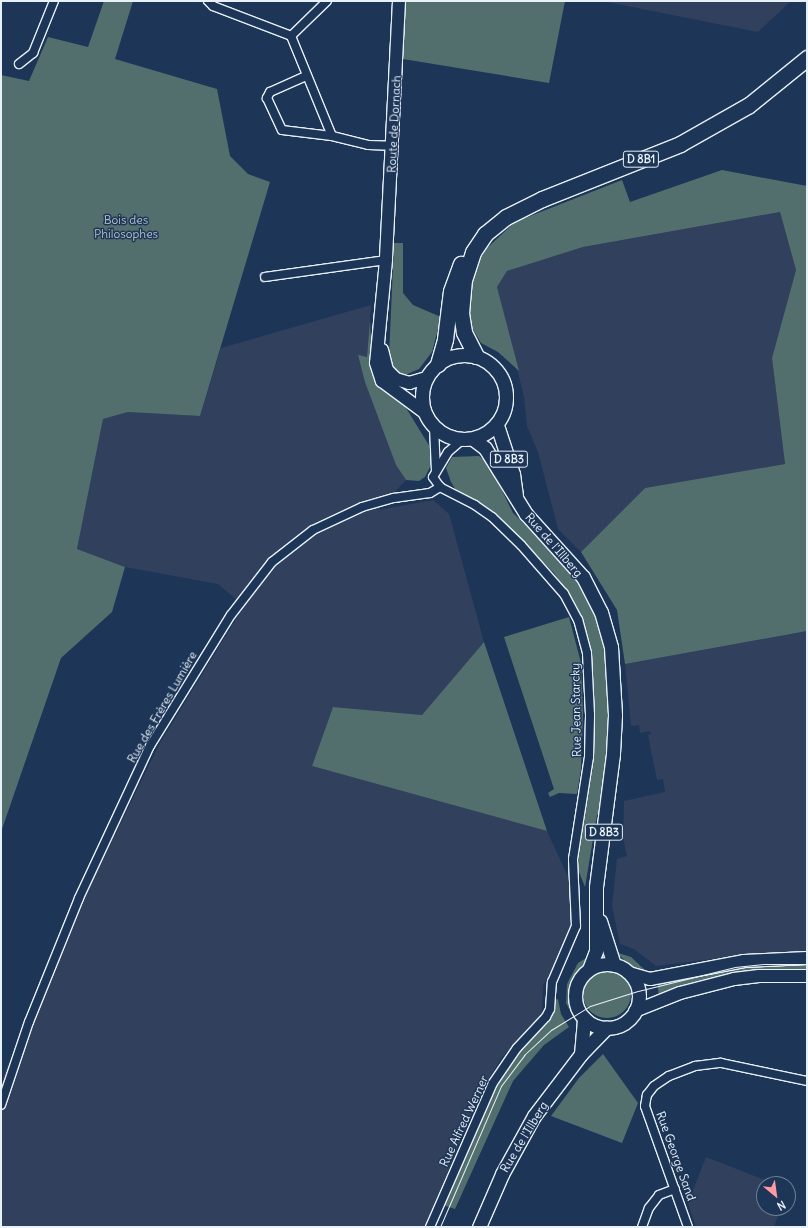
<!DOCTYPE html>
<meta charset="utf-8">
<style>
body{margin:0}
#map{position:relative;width:808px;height:1228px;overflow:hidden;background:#1d3557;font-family:Delius,sans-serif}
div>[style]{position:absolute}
.built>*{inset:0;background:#31415d}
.green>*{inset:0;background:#536f6d}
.round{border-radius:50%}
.roads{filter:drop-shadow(1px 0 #e8f1f8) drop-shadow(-1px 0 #e8f1f8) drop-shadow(0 1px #e8f1f8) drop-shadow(0 -1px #e8f1f8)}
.street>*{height:8px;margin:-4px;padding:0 4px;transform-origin:4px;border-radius:4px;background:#1d3557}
.secondary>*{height:12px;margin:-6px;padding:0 6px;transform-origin:6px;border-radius:6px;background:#1d3557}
.primary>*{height:13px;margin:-6.5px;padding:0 6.5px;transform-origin:6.5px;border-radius:6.5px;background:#1d3557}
.primary>.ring{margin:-6.5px;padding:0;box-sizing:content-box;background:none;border:13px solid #1d3557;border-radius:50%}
.highway>*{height:15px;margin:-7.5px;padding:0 7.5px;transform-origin:7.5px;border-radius:7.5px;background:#1d3557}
.tram>*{height:1px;margin:-0.5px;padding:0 0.5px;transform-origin:0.5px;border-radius:0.5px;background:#e8f1f8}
span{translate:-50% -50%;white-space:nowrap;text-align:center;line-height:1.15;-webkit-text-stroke:3px #1d3557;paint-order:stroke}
.shield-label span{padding:1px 3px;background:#1d3557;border:1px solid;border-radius:3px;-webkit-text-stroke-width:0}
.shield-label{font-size:11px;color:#e8f1f8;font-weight:700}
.street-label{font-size:12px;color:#e8f1f8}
.park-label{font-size:12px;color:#b4c4c7}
.frame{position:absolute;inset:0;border:2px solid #e8f1f8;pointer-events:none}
.north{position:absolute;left:756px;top:1176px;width:40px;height:40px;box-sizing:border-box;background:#1d3557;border:1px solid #6e8097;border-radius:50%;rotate:151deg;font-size:11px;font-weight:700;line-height:16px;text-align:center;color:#e8f1f8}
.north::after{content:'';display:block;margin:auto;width:14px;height:18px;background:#ff9aa2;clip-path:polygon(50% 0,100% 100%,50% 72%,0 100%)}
</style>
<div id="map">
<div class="built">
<i style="clip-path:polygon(602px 1px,791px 1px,758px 32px)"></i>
<i style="clip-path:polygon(780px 212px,796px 270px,772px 358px,785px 464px,645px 488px,581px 552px,558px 529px,538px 452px,527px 426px,524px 397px,497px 287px,507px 271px,583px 247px)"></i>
<i style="clip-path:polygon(371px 305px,367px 357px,358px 356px,396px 465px,406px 480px,378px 510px,433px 500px,449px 514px,484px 642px,422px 715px,333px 707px,312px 766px,547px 831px,568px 877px,572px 895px,572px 922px,551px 972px,543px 985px,542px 1013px,502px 1057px,481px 1091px,425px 1227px,1px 1227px,1px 1087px,5px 1071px,85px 896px,160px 743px,244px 606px,218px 584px,125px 567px,77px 549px,103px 419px,128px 412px,200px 416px,221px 348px)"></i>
<i style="clip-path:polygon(807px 631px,807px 953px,752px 954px,656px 966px,634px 949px,620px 944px,612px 906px,617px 859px,627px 856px,623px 838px,624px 801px,665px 792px,663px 779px,657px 780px,648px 735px,651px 734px,650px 731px,640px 733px,639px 725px,631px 726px,625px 664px)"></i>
<i style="clip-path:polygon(706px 1157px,775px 1184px,764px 1184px,764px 1208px,781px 1208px,774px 1227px,696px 1227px,688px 1203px)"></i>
</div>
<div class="green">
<i style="clip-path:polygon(104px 1px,133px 1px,115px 59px,217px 89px,230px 156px,248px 174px,270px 182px,200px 416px,128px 412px,103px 419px,77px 549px,125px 567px,112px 612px,61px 658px,1px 832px,1px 75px,29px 81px,48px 37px,88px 47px)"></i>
<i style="clip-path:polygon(404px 1px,565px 1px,549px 83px,403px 59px)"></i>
<i style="clip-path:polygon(722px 170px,807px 186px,807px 631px,625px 664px,617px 610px,581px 552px,645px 488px,785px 464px,772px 358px,796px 270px,780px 212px,583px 247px,507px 271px,497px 287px,519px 371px,498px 352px,481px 343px,471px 326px,467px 313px,469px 294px,473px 272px,487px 248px,515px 222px,622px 180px,630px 202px)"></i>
<i style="clip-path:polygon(394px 243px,403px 243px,403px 293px,413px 305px,441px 317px,432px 352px,419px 369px,405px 375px,394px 371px,389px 357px)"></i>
<i style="clip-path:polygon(370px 320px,372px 365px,403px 403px,430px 447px,430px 467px,425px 477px,419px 481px,406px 480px,396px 465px,365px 382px,358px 355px,367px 357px)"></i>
<i style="clip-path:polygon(479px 456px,489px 464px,513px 513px,557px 555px,584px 590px,595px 613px,605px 648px,609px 733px,601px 815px,597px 815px,585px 887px,577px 867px,594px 759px,594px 682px,590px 646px,577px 607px,554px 573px,488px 508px,457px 492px,451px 482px,446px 468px,452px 457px)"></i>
<i style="clip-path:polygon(569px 617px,581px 663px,583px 713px,581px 769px,577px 794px,559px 793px,550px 797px,548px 793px,554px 789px,504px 637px)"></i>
<i style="clip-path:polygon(484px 642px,547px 831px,312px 766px,333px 707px,422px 715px)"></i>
<i style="clip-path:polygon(615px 952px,631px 957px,646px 971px,643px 975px,637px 971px)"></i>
<i style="clip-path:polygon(591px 955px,577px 974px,571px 994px,581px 1031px,566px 1003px,567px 984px,578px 963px)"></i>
<i style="clip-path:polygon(807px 961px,807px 973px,659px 996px,657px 981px,730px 966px)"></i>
<i class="round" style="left:583px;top:970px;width:48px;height:48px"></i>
<i style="clip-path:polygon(558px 999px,561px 1014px,569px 1027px,544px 1045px,513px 1081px,455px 1209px,443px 1205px,491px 1095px,515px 1057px,546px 1024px,555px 1000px)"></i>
<i style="clip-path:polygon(603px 1054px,638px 1103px,622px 1143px,551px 1116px,579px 1078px)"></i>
</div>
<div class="roads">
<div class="street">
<i style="left:208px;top:1px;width:7px;rotate:45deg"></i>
<i style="left:213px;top:6px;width:84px;rotate:21deg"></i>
<i style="left:291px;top:36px;width:108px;rotate:67.7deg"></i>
<i style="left:291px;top:36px;width:50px;rotate:-44.2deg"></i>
<i style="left:19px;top:64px;width:18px;rotate:-38deg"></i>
<i style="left:33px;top:53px;width:56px;rotate:-68deg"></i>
<i style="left:306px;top:76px;width:39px;rotate:156deg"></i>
<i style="left:270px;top:92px;width:7px;rotate:117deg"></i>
<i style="left:267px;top:98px;width:35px;rotate:65deg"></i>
<i style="left:282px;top:130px;width:50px;rotate:6.8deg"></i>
<i style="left:332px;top:136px;width:37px;rotate:14deg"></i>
<i style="left:368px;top:145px;width:24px;rotate:2deg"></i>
<i style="left:265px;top:277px;width:122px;rotate:-8deg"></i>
<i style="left:434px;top:427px;width:44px;rotate:87.4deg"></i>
<i style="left:1px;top:1105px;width:88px;rotate:-71.4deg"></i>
<i style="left:29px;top:1022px;width:134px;rotate:-68deg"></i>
<i style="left:79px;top:898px;width:168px;rotate:-65deg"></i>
<i style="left:150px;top:746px;width:154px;rotate:-58.3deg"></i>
<i style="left:231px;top:615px;width:67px;rotate:-52.3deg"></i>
<i style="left:272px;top:562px;width:52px;rotate:-38deg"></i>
<i style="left:313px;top:530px;width:54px;rotate:-25.1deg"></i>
<i style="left:362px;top:507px;width:33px;rotate:-16deg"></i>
<i style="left:394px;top:498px;width:36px;rotate:-8deg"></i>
<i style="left:430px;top:493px;width:12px;rotate:-31deg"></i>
<i style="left:440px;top:487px;width:12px;rotate:-125deg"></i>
<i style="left:433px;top:477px;width:29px;rotate:-59deg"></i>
<i style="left:448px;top:452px;width:18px;rotate:-41deg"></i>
<i style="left:430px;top:1227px;width:157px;rotate:-66.4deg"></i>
<i style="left:493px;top:1083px;width:42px;rotate:-55.6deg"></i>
<i style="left:517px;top:1048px;width:42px;rotate:-46.9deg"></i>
<i style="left:546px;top:1017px;width:9px;rotate:-63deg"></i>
<i style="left:550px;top:1009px;width:27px;rotate:-86deg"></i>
<i style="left:552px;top:982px;width:61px;rotate:-66.8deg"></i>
<i style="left:576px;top:926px;width:67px;rotate:-92.6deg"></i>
<i style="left:573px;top:859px;width:103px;rotate:-81.1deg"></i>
<i style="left:589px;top:757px;width:42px;rotate:-88.6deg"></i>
<i style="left:590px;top:715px;width:62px;rotate:-92.8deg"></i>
<i style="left:587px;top:653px;width:34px;rotate:-105deg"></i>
<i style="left:578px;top:620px;width:30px;rotate:-118deg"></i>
<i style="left:564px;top:594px;width:65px;rotate:-131.3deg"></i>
<i style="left:521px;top:545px;width:40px;rotate:-136deg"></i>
<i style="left:492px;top:517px;width:21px;rotate:-145deg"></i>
<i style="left:475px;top:505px;width:39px;rotate:-153deg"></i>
<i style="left:642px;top:1227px;width:20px;rotate:-70deg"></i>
<i style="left:649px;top:1208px;width:16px;rotate:-52deg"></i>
<i style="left:659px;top:1195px;width:17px;rotate:-21deg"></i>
<i style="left:688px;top:1227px;width:128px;rotate:-109.6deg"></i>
<i style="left:645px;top:1106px;width:11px;rotate:-80deg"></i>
<i style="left:647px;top:1095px;width:11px;rotate:-52deg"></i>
<i style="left:654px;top:1086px;width:18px;rotate:-34deg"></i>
<i style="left:669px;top:1076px;width:28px;rotate:-21deg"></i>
<i style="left:695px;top:1066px;width:26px;rotate:-7deg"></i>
<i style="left:721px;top:1063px;width:88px;rotate:11.8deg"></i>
</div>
<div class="secondary">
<i style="left:399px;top:1px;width:259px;rotate:92.9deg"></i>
<i style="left:386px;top:260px;width:103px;rotate:95.5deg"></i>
<i style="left:376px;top:363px;width:19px;rotate:72deg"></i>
<i style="left:382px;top:381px;width:52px;rotate:36.4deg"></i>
<i style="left:382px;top:350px;width:21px;rotate:76deg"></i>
<i style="left:387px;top:370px;width:13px;rotate:45deg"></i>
<i style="left:396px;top:379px;width:14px;rotate:17deg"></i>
<i style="left:409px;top:383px;width:18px;rotate:-16deg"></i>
<i style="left:629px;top:973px;width:22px;rotate:16deg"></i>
<i style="left:650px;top:979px;width:96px;rotate:-10.8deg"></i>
<i style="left:744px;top:961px;width:63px;rotate:-2.7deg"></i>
<i style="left:635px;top:1011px;width:48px;rotate:-21.8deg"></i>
<i style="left:680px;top:993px;width:56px;rotate:-14.5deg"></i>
<i style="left:734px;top:979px;width:25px;rotate:-7deg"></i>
<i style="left:759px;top:976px;width:48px"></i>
</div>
<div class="primary">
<i class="ring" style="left:422px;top:355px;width:71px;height:71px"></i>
<i style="left:497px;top:425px;width:52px;rotate:71.9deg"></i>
<i style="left:513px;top:474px;width:21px;rotate:82deg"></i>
<i style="left:473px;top:439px;width:15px;rotate:37deg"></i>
<i style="left:485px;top:448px;width:78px;rotate:58.2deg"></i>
<i style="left:526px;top:514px;width:85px;rotate:47.9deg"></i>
<i style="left:583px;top:577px;width:39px;rotate:63deg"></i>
<i style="left:601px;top:612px;width:36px;rotate:74deg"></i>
<i style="left:611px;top:647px;width:68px;rotate:86.6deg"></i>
<i style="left:615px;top:715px;width:39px;rotate:93deg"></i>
<i style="left:613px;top:754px;width:134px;rotate:97.3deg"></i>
<i style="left:596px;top:887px;width:64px;rotate:90deg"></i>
<i style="left:596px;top:951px;width:19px;rotate:111deg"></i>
<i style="left:600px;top:921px;width:46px;rotate:72.3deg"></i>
<i class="ring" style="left:575px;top:964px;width:51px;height:51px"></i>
<i style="left:581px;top:1054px;width:36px;rotate:-85deg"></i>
<i style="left:479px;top:1227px;width:58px;rotate:-66.5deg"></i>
<i style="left:502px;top:1174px;width:66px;rotate:-61.1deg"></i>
<i style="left:534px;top:1116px;width:78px;rotate:-52.8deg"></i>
<i style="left:581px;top:1054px;width:37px;rotate:-46deg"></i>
</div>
<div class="highway">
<i style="left:476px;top:356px;width:27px;rotate:-117deg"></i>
<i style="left:464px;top:332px;width:19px;rotate:-99deg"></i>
<i style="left:461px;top:313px;width:33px;rotate:-85deg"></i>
<i style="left:464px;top:280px;width:29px;rotate:-72deg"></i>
<i style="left:473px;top:252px;width:22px;rotate:-56deg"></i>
<i style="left:485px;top:234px;width:27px;rotate:-39deg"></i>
<i style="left:506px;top:217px;width:40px;rotate:-26.6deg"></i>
<i style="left:542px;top:199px;width:149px;rotate:-21.7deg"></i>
<i style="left:680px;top:144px;width:79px;rotate:-29.5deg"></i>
<i style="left:749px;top:105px;width:75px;rotate:-39deg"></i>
<i style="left:438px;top:364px;width:26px;rotate:-74deg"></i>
<i style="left:445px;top:339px;width:48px;rotate:-82.9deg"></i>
<i style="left:451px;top:291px;width:29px;rotate:-70deg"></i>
</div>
</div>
<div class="tram">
<i style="left:440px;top:1227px;width:154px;rotate:-66.6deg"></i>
<i style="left:501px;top:1086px;width:39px;rotate:-53deg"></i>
<i style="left:524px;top:1055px;width:37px;rotate:-43deg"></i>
<i style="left:551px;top:1030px;width:46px;rotate:-31.6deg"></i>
<i style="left:590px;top:1006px;width:50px;rotate:-17.4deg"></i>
<i style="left:638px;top:991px;width:100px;rotate:-13.9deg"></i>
<i style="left:735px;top:967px;width:29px;rotate:-6deg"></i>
<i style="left:764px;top:964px;width:43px"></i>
</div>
<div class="shield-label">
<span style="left:641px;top:159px">D 8B1</span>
<span style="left:509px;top:459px">D 8B3</span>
<span style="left:604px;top:832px">D 8B3</span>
</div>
<div class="street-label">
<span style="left:394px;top:124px;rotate:-87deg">Route de Dornach</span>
<span style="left:554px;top:545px;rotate:49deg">Rue de l'Illberg</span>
<span style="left:162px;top:707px;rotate:-60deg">Rue des Frères Lumière</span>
<span style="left:576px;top:710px;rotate:-91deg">Rue Jean Starcky</span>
<span style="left:464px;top:1121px;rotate:-65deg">Rue Alfred Werner</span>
<span style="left:524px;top:1137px;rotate:-59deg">Rue de l'Illberg</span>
<span style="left:676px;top:1156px;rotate:70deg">Rue George Sand</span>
</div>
<div class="park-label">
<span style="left:126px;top:227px">Bois des<br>Philosophes</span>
</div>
<div class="frame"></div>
<div class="north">N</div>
</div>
